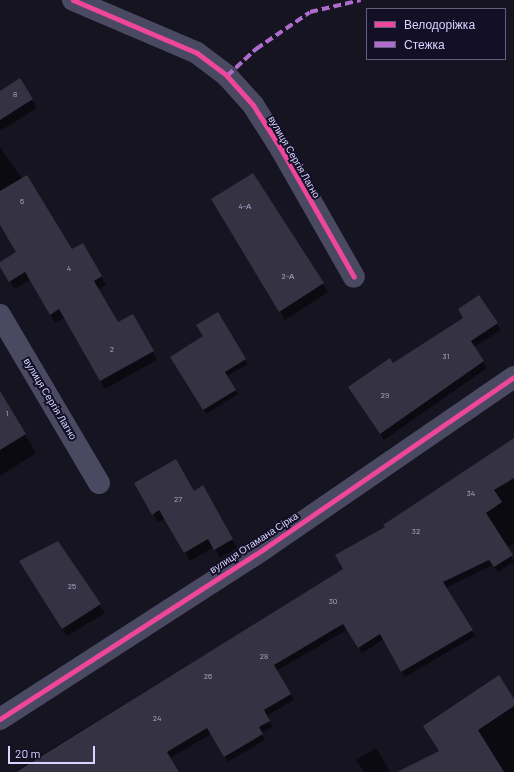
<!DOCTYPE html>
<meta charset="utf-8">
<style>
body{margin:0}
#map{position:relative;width:514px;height:772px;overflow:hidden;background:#161421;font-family:Barlow,sans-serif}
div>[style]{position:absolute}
.shadow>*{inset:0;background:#0007}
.building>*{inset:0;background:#343243}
.street>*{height:22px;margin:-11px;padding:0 11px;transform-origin:11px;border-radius:11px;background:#4a4962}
.quiet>*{height:4px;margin-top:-2px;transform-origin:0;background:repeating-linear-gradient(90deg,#b06ccc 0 8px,transparent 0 12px)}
.cycleway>*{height:5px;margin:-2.5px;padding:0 2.5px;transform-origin:2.5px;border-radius:2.5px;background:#ed469a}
span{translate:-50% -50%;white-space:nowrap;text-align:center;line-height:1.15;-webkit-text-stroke:4px #130f26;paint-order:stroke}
.number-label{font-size:8px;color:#b0acd0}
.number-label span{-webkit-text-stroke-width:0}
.street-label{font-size:10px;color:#d9d4ff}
.legend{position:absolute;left:366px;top:8px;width:140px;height:52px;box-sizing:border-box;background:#130f26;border:1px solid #625e7d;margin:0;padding:5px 7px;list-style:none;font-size:12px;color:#d9d4ff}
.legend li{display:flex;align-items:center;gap:8px;height:20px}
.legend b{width:20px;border:1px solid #625e7d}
.scale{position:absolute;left:8px;top:746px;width:87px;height:18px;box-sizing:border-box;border:2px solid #d9d4ff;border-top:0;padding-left:5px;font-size:12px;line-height:14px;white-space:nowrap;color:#d9d4ff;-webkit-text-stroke:3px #130f26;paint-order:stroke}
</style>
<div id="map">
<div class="shadow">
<i style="clip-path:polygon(20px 80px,37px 108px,0 131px,0 92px)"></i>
<i style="clip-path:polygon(0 147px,72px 250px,82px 244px,106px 285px,98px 290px,117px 324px,133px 315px,157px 360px,105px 389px,65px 317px,55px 323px,30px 280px,15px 289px,0 265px,18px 252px,0 224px)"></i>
<i style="clip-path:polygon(252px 175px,328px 292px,285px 320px,212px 200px)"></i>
<i style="clip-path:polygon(479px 296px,501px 330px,474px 347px,487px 368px,384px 440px,353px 393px,464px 319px)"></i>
<i style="clip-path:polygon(217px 313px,248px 364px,227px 376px,238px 394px,206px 414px,172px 357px,204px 337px)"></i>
<i style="clip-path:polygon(1px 394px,36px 453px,0 476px,0 395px)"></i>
<i style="clip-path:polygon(514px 439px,514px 544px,507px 548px,514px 562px,498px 572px,493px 565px,446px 588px,475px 636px,405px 677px,384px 639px,362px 653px,347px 630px,276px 671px,294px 700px,266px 716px,273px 727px,261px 733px,265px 740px,228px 762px,211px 734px,170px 758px,178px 772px,14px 772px,344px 569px,386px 528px,384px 525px)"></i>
<i style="clip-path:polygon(136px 483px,194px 492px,202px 487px,237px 548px,220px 558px,214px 547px,190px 561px,165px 518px,158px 523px)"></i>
<i style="clip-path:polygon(58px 542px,105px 613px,67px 636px,25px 569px)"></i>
<i style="clip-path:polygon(514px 701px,514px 772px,399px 772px,440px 751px)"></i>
<i style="clip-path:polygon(376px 748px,379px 752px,390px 772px,364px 772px,359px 764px,356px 760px)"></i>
</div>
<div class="building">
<i style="clip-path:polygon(20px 78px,33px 99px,0 120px,0 91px)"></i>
<i style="clip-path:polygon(253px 173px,324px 283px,279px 312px,211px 199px)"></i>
<i style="clip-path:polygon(27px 175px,72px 249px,83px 243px,102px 276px,94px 281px,118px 322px,133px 314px,154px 351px,100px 381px,59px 309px,50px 315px,25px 272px,9px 282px,0 267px,0 262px,16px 252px,0 225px,0 191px)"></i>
<i style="clip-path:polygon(479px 295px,498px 323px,471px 341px,484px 361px,380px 434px,348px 387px,390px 358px,393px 363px,463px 318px,458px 309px)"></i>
<i style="clip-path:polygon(218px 312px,246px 359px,225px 372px,236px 390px,203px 410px,170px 357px,203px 336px,196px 325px)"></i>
<i style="clip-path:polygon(0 391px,26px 434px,0 450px)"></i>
<i style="clip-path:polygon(514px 438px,514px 478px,494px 490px,502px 502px,486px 513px,513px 555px,494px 567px,489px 560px,443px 582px,473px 630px,401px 672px,380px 634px,358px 648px,343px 624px,274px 665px,291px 694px,264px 710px,270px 721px,259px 727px,263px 734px,224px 757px,207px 728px,167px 752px,179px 772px,16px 772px,343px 569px,335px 555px,385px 527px,383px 525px)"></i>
<i style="clip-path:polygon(176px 459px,194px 491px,203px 485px,233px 539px,214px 550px,208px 539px,184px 553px,159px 510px,152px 515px,134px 483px)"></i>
<i style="clip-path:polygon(58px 541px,101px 604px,62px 629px,19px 561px)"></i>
<i style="clip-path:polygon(499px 675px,514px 699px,514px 706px,478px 730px,504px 772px,397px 772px,439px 751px,423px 726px)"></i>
</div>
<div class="street">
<i style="left:73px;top:0;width:135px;rotate:23.1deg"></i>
<i style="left:197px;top:53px;width:38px;rotate:37deg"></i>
<i style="left:227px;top:76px;width:39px;rotate:48deg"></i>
<i style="left:253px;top:105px;width:52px;rotate:57.5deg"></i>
<i style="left:281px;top:149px;width:147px;rotate:60.3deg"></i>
<i style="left:0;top:315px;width:195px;rotate:59.5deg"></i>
<i style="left:0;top:719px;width:315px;rotate:-32.8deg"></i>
<i style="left:265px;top:548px;width:302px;rotate:-34.5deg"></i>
</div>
<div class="quiet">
<i style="left:227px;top:76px;width:40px;rotate:-43deg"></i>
<i style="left:256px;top:49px;width:65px;rotate:-34.4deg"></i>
<i style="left:310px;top:12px;width:52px;rotate:-13.2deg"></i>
</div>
<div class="cycleway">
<i style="left:73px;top:0;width:135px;rotate:23.1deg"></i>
<i style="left:197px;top:53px;width:38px;rotate:37deg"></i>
<i style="left:227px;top:76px;width:39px;rotate:48deg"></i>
<i style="left:253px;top:105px;width:52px;rotate:57.5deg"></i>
<i style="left:281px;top:149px;width:147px;rotate:60.3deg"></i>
<i style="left:0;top:719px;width:315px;rotate:-32.8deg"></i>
<i style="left:265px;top:548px;width:302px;rotate:-34.5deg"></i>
</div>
<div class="number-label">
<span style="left:15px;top:95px">8</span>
<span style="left:22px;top:202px">6</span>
<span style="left:245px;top:207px">4-А</span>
<span style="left:69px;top:269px">4</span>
<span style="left:288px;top:277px">2-А</span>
<span style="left:112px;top:350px">2</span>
<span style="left:446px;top:357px">31</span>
<span style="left:385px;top:396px">29</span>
<span style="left:7px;top:414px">1</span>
<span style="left:471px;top:494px">34</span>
<span style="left:178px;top:500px">27</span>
<span style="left:416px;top:532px">32</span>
<span style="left:72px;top:587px">25</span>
<span style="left:333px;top:602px">30</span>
<span style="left:264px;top:657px">28</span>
<span style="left:208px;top:677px">26</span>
<span style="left:157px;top:719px">24</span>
</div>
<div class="street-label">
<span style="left:294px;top:157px;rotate:60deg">вулиця Сергія Лагно</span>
<span style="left:50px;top:399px;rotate:59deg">вулиця Сергія Лагно</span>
<span style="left:254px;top:543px;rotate:-33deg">вулиця Отамана Сірка</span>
</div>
<ul class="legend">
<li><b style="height:5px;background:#ed469a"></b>Велодоріжка</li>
<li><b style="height:5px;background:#b06ccc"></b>Стежка</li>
</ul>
<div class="scale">20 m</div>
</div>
